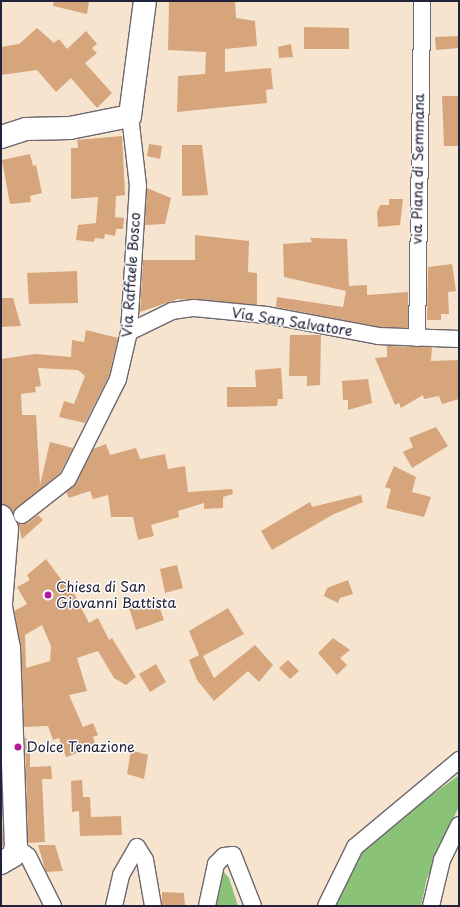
<!DOCTYPE html>
<style>
body{margin:0}
#map{position:relative;width:460px;height:907px;overflow:hidden;background:#f6e4ce;font-family:"Playpen Sans",sans-serif}
div>[style]{position:absolute}
.green>*{inset:0;background:#8ac378}
.building>*{inset:0;background:#d7a57c}
.roads{filter:drop-shadow(1px 0 #6c666e) drop-shadow(-1px 0 #6c666e) drop-shadow(0 1px #6c666e) drop-shadow(0 -1px #6c666e)}
.street>*{height:16px;margin:-8px;padding:0 8px;transform-origin:8px;border-radius:8px;background:#fff}
.secondary>*{height:22px;margin:-11px;padding:0 11px;transform-origin:11px;border-radius:11px;background:#fff}
.dots>*{width:11px;height:11px;translate:-50% -50%;box-sizing:border-box;border:2px solid #fff;border-radius:50%}
span{translate:-50% -50%;white-space:nowrap;text-align:center;line-height:1.15;-webkit-text-stroke:3px #fff;paint-order:stroke}
.street-label{font-size:14px;color:#22223b}
.poi-label{font-size:14px;color:#22223b}
.left{translate:0 -50%;text-align:left}
.frame{position:absolute;inset:0;border:2px solid #22223b;pointer-events:none}
</style>
<div id="map">
<div class="green">
<i style="clip-path:polygon(459px 775px,459px 806px,427px 878px,421px 906px,333px 906px,352px 862px,376px 836px)"></i>
<i style="clip-path:polygon(223px 871px,229px 878px,238px 906px,215px 906px)"></i>
</div>
<div class="building">
<i style="clip-path:polygon(54px 1px,89px 1px,87px 14px,53px 6px)"></i>
<i style="clip-path:polygon(169px 1px,235px 1px,236px 18px,255px 21px,257px 46px,225px 49px,225px 72px,271px 68px,273px 89px,266px 90px,267px 103px,177px 112px,178px 76px,205px 74px,206px 52px,168px 50px)"></i>
<i style="clip-path:polygon(304px 27px,349px 28px,349px 49px,304px 49px)"></i>
<i style="clip-path:polygon(37px 28px,54px 43px,59px 39px,67px 49px,86px 31px,97px 44px,92px 48px,97px 53px,85px 63px,112px 93px,97px 108px,71px 78px,56px 92px,37px 70px,1px 75px,1px 47px,19px 44px)"></i>
<i style="clip-path:polygon(459px 36px,459px 48px,436px 50px,435px 37px)"></i>
<i style="clip-path:polygon(291px 44px,293px 57px,279px 58px,278px 47px)"></i>
<i style="clip-path:polygon(442px 96px,459px 96px,459px 146px,444px 146px)"></i>
<i style="clip-path:polygon(122px 136px,125px 195px,116px 196px,115px 217px,124px 218px,123px 229px,116px 229px,115px 236px,105px 234px,104px 239px,95px 238px,94px 242px,76px 240px,78px 225px,96px 223px,98px 197px,71px 199px,71px 148px,78px 148px,77px 140px)"></i>
<i style="clip-path:polygon(149px 144px,162px 146px,160px 159px,147px 156px)"></i>
<i style="clip-path:polygon(182px 145px,202px 145px,208px 195px,182px 196px)"></i>
<i style="clip-path:polygon(30px 154px,33px 166px,36px 165px,42px 193px,30px 196px,31px 202px,10px 204px,2px 160px)"></i>
<i style="clip-path:polygon(147px 188px,171px 198px,165px 224px,145px 225px)"></i>
<i style="clip-path:polygon(389px 199px,403px 199px,400px 225px,378px 227px,377px 212px,380px 205px,389px 205px)"></i>
<i style="clip-path:polygon(195px 235px,249px 241px,248px 272px,257px 273px,257px 305px,178px 299px,140px 312px,143px 260px,195px 260px)"></i>
<i style="clip-path:polygon(310px 238px,347px 239px,349px 286px,367px 285px,367px 295px,408px 292px,408px 328px,379px 327px,276px 307px,277px 297px,343px 307px,346px 291px,284px 277px,283px 244px,312px 242px)"></i>
<i style="clip-path:polygon(452px 264px,456px 291px,448px 292px,449px 314px,441px 314px,441px 320px,427px 320px,428px 267px)"></i>
<i style="clip-path:polygon(77px 271px,78px 303px,29px 304px,27px 273px)"></i>
<i style="clip-path:polygon(1px 298px,13px 298px,21px 326px,1px 327px)"></i>
<i style="clip-path:polygon(86px 330px,118px 338px,109px 376px,85px 423px,59px 417px,64px 401px,74px 404px,85px 376px,78px 370px,38px 368px,41px 386px,35px 387px,36px 392px,21px 394px,22px 415px,36px 415px,40px 485px,50px 442px,73px 448px,60px 473px,13px 512px,1px 504px,1px 359px,35px 354px,71px 357px,72px 340px,84px 342px)"></i>
<i style="clip-path:polygon(290px 335px,321px 335px,320px 385px,307px 386px,307px 376px,289px 376px)"></i>
<i style="clip-path:polygon(387px 346px,432px 347px,431px 361px,459px 360px,459px 399px,442px 404px,439px 396px,424px 399px,423px 395px,401px 408px,399px 403px,395px 405px,375px 358px,387px 357px)"></i>
<i style="clip-path:polygon(281px 368px,283px 399px,278px 399px,277px 406px,227px 407px,227px 387px,256px 387px,255px 370px)"></i>
<i style="clip-path:polygon(368px 379px,372px 403px,348px 410px,348px 400px,343px 400px,342px 381px)"></i>
<i style="clip-path:polygon(436px 427px,448px 446px,412px 468px,403px 452px,413px 447px,409px 438px)"></i>
<i style="clip-path:polygon(106px 444px,110px 455px,136px 448px,140px 459px,165px 454px,168px 469px,185px 466px,188px 492px,232px 489px,233px 494px,223px 497px,223px 508px,204px 509px,204px 503px,178px 511px,179px 517px,151px 525px,154px 536px,138px 540px,133px 517px,111px 517px,108px 495px,93px 499px,90px 491px,69px 498px,66px 492px,76px 483px,93px 449px)"></i>
<i style="clip-path:polygon(394px 466px,416px 477px,412px 492px,431px 497px,424px 517px,386px 508px,391px 489px,385px 487px)"></i>
<i style="clip-path:polygon(361px 495px,363px 502px,332px 515px,272px 550px,261px 531px,310px 502px,312px 507px)"></i>
<i style="clip-path:polygon(38px 515px,43px 520px,22px 539px,18px 524px,28px 523px)"></i>
<i style="clip-path:polygon(evenodd,46px 559px,63px 582px,67px 579px,89px 623px,98px 618px,109px 640px,112px 638px,136px 677px,126px 685px,114px 678px,98px 651px,77px 658px,87px 691px,69px 695px,83px 727px,93px 723px,98px 735px,93px 737px,96px 746px,66px 757px,59px 738px,53px 740px,48px 726px,24px 727px,21px 647px,14px 611px,27px 604px,17px 587px,30px 580px,27px 575px,46px 559px,42px 625px,51px 646px,50px 661px,26px 668px,25px 635px,42px 625px)"></i>
<i style="clip-path:polygon(177px 565px,183px 588px,165px 593px,160px 569px)"></i>
<i style="clip-path:polygon(348px 580px,353px 594px,340px 598px,338px 603px,324px 596px,327px 588px)"></i>
<i style="clip-path:polygon(156px 598px,164px 620px,136px 630px,129px 608px)"></i>
<i style="clip-path:polygon(228px 608px,244px 634px,203px 656px,214px 678px,255px 645px,273px 665px,259px 682px,248px 671px,214px 701px,197px 680px,189px 660px,199px 655px,189px 631px)"></i>
<i style="clip-path:polygon(333px 638px,350px 650px,340px 658px,347px 665px,337px 675px,318px 653px)"></i>
<i style="clip-path:polygon(288px 660px,299px 671px,290px 679px,279px 668px)"></i>
<i style="clip-path:polygon(156px 664px,166px 682px,150px 692px,139px 674px)"></i>
<i style="clip-path:polygon(25px 737px,30px 744px,30px 767px,51px 766px,52px 779px,42px 779px,45px 842px,28px 843px)"></i>
<i style="clip-path:polygon(131px 750px,148px 755px,144px 779px,127px 774px)"></i>
<i style="clip-path:polygon(1px 776px,3px 845px,1px 849px)"></i>
<i style="clip-path:polygon(82px 780px,83px 797px,90px 797px,91px 817px,121px 816px,122px 835px,80px 836px,79px 811px,72px 812px,71px 781px)"></i>
<i style="clip-path:polygon(38px 845px,55px 845px,63px 871px,46px 872px)"></i>
<i style="clip-path:polygon(162px 892px,184px 893px,185px 906px,162px 906px)"></i>
</div>
<div class="roads">
<div class="street">
<i style="left:129px;top:332px;width:48px;rotate:-26deg"></i>
<i style="left:172px;top:311px;width:22px;rotate:-8deg"></i>
<i style="left:194px;top:308px;width:73px;rotate:5.5deg"></i>
<i style="left:267px;top:315px;width:113px;rotate:10.7deg"></i>
<i style="left:378px;top:336px;width:81px;rotate:2.1deg"></i>
<i style="left:417px;top:338px;width:337px;rotate:-89.1deg"></i>
<i style="left:22px;top:515px;width:58px;rotate:-38deg"></i>
<i style="left:68px;top:479px;width:112px;rotate:-63.4deg"></i>
<i style="left:118px;top:379px;width:48px;rotate:-76.8deg"></i>
<i style="left:129px;top:332px;width:146px;rotate:-86.5deg"></i>
<i style="left:138px;top:186px;width:70px;rotate:-96.5deg"></i>
<i style="left:16px;top:847px;width:15px;rotate:37deg"></i>
<i style="left:28px;top:856px;width:56px;rotate:63.4deg"></i>
<i style="left:114px;top:906px;width:32px;rotate:-77deg"></i>
<i style="left:121px;top:875px;width:32px;rotate:-60deg"></i>
<i style="left:137px;top:847px;width:15px;rotate:58deg"></i>
<i style="left:145px;top:860px;width:47px;rotate:80.1deg"></i>
<i style="left:207px;top:906px;width:43px;rotate:-77.9deg"></i>
<i style="left:216px;top:864px;width:11px;rotate:-45deg"></i>
<i style="left:224px;top:856px;width:9px;rotate:-6deg"></i>
<i style="left:233px;top:855px;width:55px;rotate:68.6deg"></i>
<i style="left:326px;top:906px;width:66px;rotate:-63.8deg"></i>
<i style="left:355px;top:847px;width:136px;rotate:-39.9deg"></i>
<i style="left:431px;top:906px;width:47px;rotate:-76.6deg"></i>
<i style="left:442px;top:860px;width:39px;rotate:-64deg"></i>
</div>
<div class="secondary">
<i style="left:1px;top:137px;width:26px;rotate:-18deg"></i>
<i style="left:26px;top:129px;width:44px;rotate:-1.3deg"></i>
<i style="left:70px;top:128px;width:61px;rotate:-11.3deg"></i>
<i style="left:130px;top:116px;width:116px;rotate:-82.6deg"></i>
<i style="left:1px;top:516px;width:14px;rotate:65deg"></i>
<i style="left:7px;top:529px;width:74px;rotate:94.6deg"></i>
<i style="left:1px;top:607px;width:42px;rotate:79deg"></i>
<i style="left:9px;top:648px;width:199px;rotate:88deg"></i>
<i style="left:16px;top:847px;width:9px;rotate:108deg"></i>
<i style="left:13px;top:856px;width:14px;rotate:150deg"></i>
</div>
</div>
<div class="dots">
<i style="left:48px;top:595px;background:#b5179e"></i>
<i style="left:18px;top:747px;background:#b5179e"></i>
</div>
<div class="street-label">
<span style="left:418px;top:169px;rotate:-89deg">via Piana di Semmana</span>
<span style="left:131px;top:275px;rotate:-86deg">Via Raffaele Bosco</span>
<span style="left:292px;top:322px;rotate:9deg">Via San Salvatore</span>
</div>
<div class="poi-label">
<span class="left" style="left:56px;top:595px">Chiesa di San<br>Giovanni Battista</span>
<span class="left" style="left:26px;top:747px">Dolce Tenazione</span>
</div>
<div class="frame"></div>
</div>
